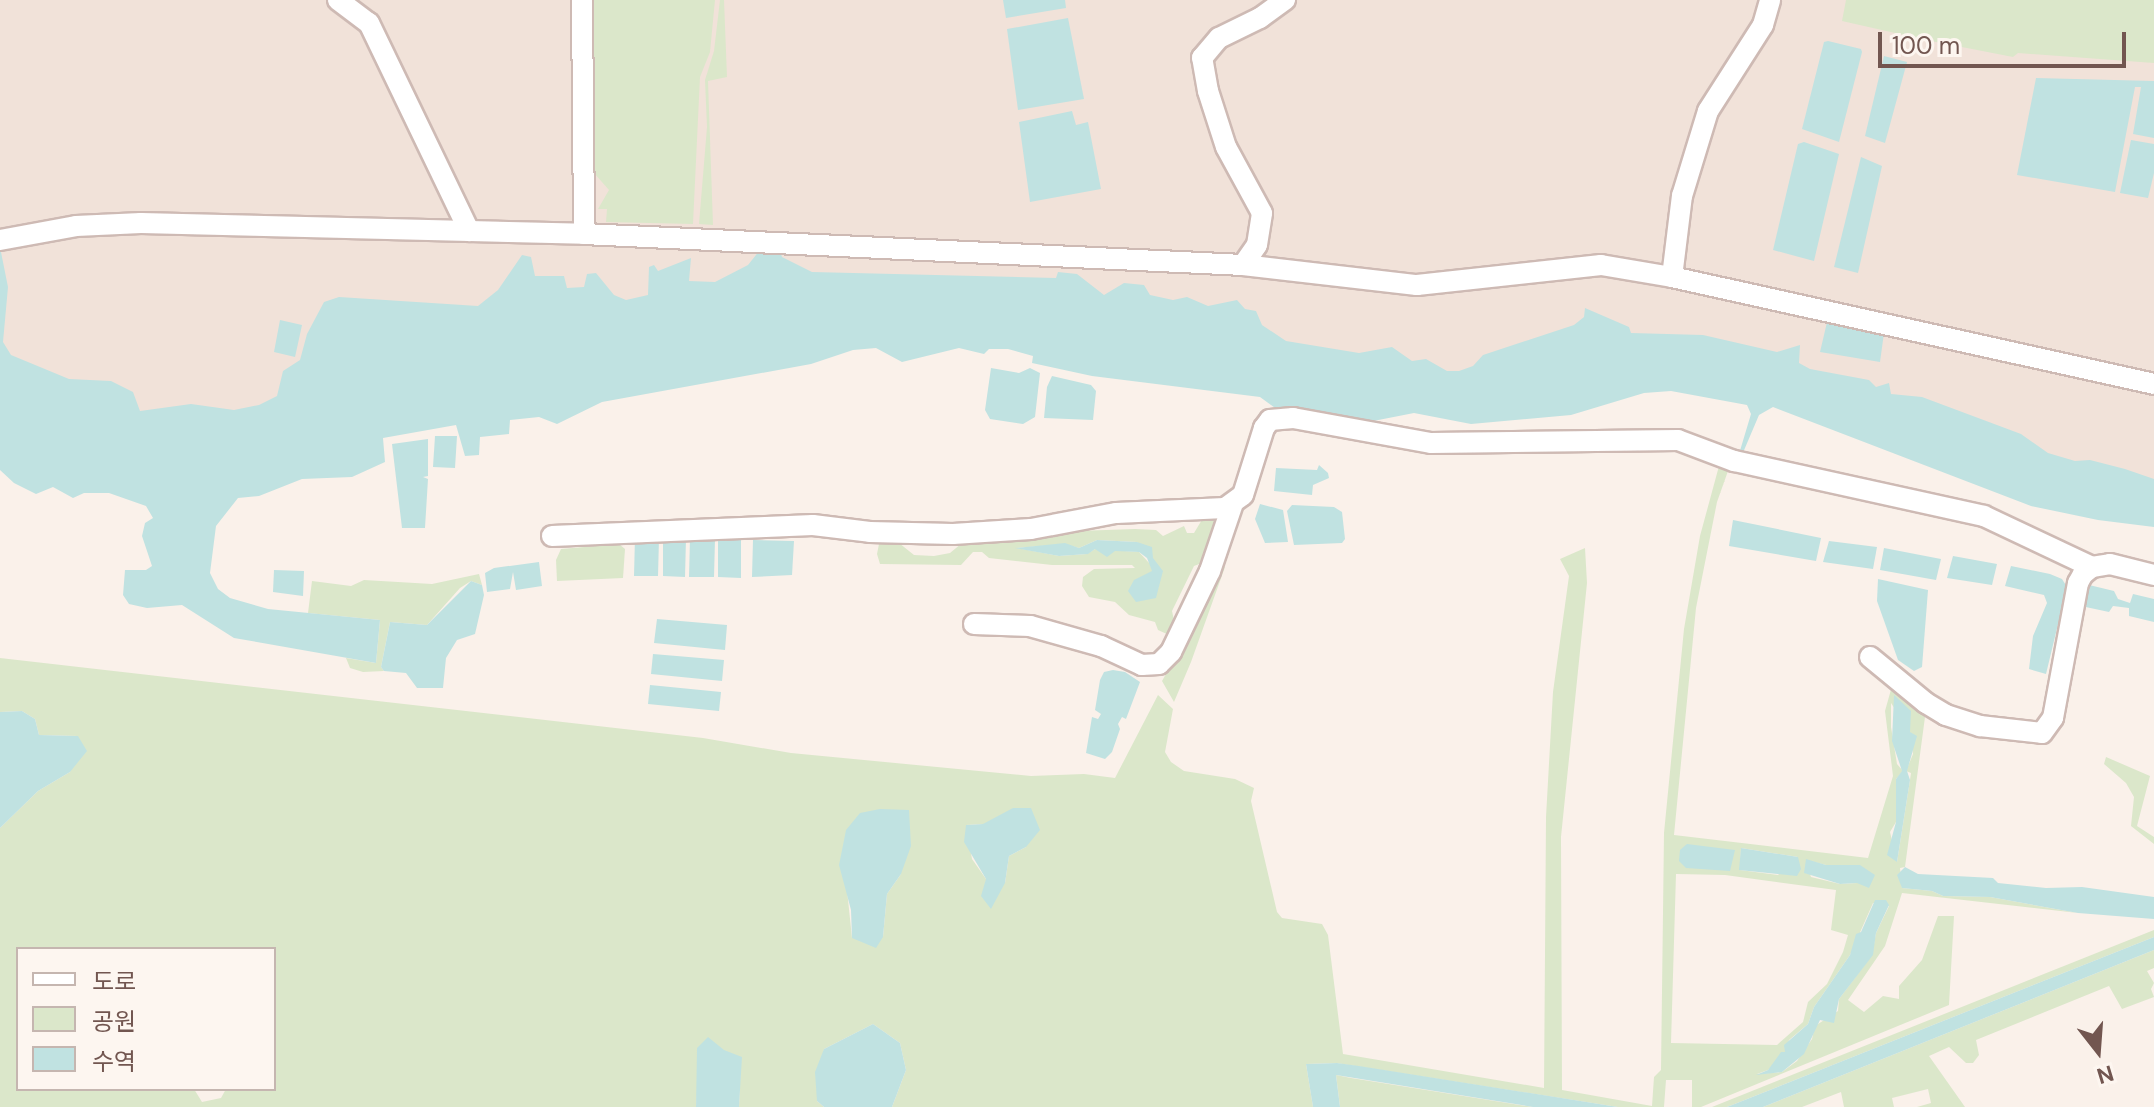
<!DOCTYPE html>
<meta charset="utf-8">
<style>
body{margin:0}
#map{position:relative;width:2154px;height:1107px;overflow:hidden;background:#faf1ea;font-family:"DM Sans","Noto Sans KR",sans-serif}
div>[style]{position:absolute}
.residential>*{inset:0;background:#f1e2d9}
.green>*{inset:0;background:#dbe7ca}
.water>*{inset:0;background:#c0e2e1}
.roads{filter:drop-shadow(2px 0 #cebab4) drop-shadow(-2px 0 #cebab4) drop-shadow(0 2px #cebab4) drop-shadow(0 -2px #cebab4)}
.street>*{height:20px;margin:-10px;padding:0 10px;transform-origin:10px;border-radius:10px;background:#fff}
span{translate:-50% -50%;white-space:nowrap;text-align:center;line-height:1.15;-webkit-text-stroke:6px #fdf6f0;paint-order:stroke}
.legend{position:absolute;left:16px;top:947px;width:260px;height:144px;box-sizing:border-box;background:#fdf6f0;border:2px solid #c5b6b0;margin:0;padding:10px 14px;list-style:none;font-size:24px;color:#725650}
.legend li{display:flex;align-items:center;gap:16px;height:40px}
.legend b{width:40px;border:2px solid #c5b6b0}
.north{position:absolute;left:2058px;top:1011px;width:80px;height:80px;-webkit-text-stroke:6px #fdf6f0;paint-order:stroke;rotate:163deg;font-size:22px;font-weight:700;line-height:32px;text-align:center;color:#725650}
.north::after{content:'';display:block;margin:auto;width:28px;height:36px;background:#725650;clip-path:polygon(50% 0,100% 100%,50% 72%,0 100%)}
.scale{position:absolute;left:1878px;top:32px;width:248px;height:36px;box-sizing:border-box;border:4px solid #725650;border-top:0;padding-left:10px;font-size:24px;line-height:28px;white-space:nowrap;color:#725650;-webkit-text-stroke:6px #fdf6f0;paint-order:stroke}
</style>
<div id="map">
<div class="residential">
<i style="clip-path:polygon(0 0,2154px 0,2154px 490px,1782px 394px,1340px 377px,880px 293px,170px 449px,0 416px)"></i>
</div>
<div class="green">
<i style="clip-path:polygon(589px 0,715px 0,710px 52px,700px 77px,693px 224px,606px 222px,607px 209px,598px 209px,609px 190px,594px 173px,593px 164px)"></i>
<i style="clip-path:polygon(720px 0,724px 0,727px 77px,708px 81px,713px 225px,699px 224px,707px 127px,705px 80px,714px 51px)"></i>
<i style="clip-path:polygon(1846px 0,2154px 0,2154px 63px,2018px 53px,2013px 57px,1926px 40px,1842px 21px)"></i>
<i style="clip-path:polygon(evenodd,1719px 466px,1728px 471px,1717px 502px,1696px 608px,1674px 835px,1868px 858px,1893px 776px,1885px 711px,1892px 686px,1925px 717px,1905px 867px,1900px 868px,1902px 888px,1932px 891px,1943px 896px,1990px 897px,2078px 913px,1902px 893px,1885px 946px,1848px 1000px,1864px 1012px,1883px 996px,1899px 999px,1899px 986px,1922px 960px,1938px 916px,1954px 916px,1949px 1005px,1701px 1107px,1692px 1107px,1692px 1080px,1666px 1080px,1664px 1107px,1618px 1107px,1336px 1063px,1306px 1064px,1313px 1107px,892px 1107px,906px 1070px,900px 1043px,873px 1024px,824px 1049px,817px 1101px,824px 1107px,739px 1107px,741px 1057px,698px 1081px,696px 1107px,0 1107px,0 828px,38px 791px,70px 772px,78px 736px,39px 735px,35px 719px,22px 711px,0 712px,0 658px,703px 738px,791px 753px,1031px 776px,1084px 774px,1115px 778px,1158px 695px,1173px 709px,1165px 752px,1171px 762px,1184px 771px,1235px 779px,1254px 788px,1251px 801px,1277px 912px,1282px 918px,1322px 924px,1328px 935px,1343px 1054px,1544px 1088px,1546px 817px,1553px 692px,1569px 576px,1560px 559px,1585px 548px,1587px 583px,1561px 837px,1562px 1090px,1652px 1106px,1654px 1077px,1661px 1070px,1664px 833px,1684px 629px,1700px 536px,1719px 466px,1891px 703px,1910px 732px,1913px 754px,1906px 771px,1911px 773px,1910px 780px,1897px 862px,1890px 832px,1896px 822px,1896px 779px,1903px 771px,1897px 764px,1891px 727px,1891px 703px,1719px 466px,983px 824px,1026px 847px,1009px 856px,1005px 883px,986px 879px,972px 859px,966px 825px,983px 824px,1719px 466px,1741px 848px,1798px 857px,1778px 875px,1740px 870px,1741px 848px,1719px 466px,1806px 860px,1826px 865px,1860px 865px,1857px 883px,1840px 884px,1811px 877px,1806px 860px,1719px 466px,901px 874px,887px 894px,883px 937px,852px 938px,847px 890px,901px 874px,1719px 466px,1676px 874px,1725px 875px,1836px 890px,1831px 930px,1848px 935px,1843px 952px,1827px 984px,1808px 1002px,1803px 1022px,1777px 1045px,1671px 1043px,1676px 874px,1719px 466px,1873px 903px,1889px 906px,1876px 933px,1872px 955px,1839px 999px,1838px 1011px,1815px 1026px,1812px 1039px,1797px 1061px,1782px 1072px,1757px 1074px,1768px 1070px,1786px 1053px,1789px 1040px,1808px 1024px,1814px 1007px,1850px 955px,1873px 903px,1719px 466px,18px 949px,274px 949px,274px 1089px,226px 1089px,221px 1098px,202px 1102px,194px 1089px,18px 1089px,18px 949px)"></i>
<i style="clip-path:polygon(evenodd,1216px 516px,1220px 520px,1207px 561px,1194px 566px,1172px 611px,1175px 625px,1169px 635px,1158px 630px,1155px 622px,1129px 615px,1115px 602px,1089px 597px,1082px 586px,1083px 577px,1094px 569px,1135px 568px,1132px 565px,1052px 565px,989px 558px,982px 552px,973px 552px,961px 565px,880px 564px,877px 554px,880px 539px,894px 539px,914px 555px,934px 556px,950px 553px,967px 539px,1040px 539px,1077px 531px,1135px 529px,1156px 530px,1163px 536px,1184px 526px,1187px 533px,1194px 533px,1203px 518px,1216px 516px,1097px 540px,1137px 542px,1157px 566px,1159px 588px,1150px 564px,1139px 552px,1095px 549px,1087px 554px,1059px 556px,1017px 548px,1065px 544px,1079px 548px,1097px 540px)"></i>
<i style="clip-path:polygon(619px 544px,625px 549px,623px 578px,557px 581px,556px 560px,561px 549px)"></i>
<i style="clip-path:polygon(1225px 567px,1191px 662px,1174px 702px,1162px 681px,1202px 610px,1218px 568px)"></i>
<i style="clip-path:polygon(479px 574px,482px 585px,471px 581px,460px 588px,427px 625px,390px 622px,381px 667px,384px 671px,363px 672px,350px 668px,346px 658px,376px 663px,380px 620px,308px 613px,312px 581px,351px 586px,364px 580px,432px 584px)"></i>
<i style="clip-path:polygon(2106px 757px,2150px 776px,2137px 826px,2154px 837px,2154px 844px,2131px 826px,2134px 797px,2126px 783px,2104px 764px)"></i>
<i style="clip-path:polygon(2154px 930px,2154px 937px,1727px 1107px,1712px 1107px)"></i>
<i style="clip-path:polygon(2154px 950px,2154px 968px,2147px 971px,2154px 983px,2151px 989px,2154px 997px,2122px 1009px,2109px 986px,1976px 1040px,1979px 1055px,1973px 1063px,1966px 1063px,1949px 1047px,1929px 1056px,1965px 1107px,1917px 1107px,1931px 1103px,1928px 1089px,1892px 1098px,1894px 1107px,1844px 1107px,1841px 1092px,1802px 1107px,1763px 1107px)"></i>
<i style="clip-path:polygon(1336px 1075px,1351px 1078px,1533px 1107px,1340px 1107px)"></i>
</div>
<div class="water">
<i style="clip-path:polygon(1003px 0,1065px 0,1066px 8px,1006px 18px)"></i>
<i style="clip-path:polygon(1068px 18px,1084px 99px,1018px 110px,1007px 29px)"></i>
<i style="clip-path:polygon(1828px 41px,1861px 49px,1862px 52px,1839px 142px,1802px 129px,1824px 42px)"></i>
<i style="clip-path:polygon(1884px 56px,1907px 62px,1885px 143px,1865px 136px)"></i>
<i style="clip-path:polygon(2036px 78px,2154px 81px,2154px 138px,2133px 134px,2141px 87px,2135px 87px,2115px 192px,2017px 175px)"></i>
<i style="clip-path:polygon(1072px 111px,1076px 125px,1088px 122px,1101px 189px,1030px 202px,1019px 122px)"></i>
<i style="clip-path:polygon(2131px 140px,2154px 144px,2154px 173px,2148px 198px,2120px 193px)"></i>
<i style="clip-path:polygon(1804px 142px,1839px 154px,1814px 261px,1773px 250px,1798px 144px)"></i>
<i style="clip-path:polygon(1861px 157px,1882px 166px,1858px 273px,1834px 267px)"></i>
<i style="clip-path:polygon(0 247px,8px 287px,3px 342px,11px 355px,69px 379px,111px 381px,133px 392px,140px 411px,191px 404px,234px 410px,259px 405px,277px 396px,283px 371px,300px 360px,307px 334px,324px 302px,339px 297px,478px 306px,498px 290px,522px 255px,531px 257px,535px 276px,564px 276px,567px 288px,584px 287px,587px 274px,596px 273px,614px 295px,626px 300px,648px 295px,649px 267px,654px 265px,658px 271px,691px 258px,689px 281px,715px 282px,748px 265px,760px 250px,780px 251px,782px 257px,812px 272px,1056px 278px,1058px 272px,1077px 274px,1104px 295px,1124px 283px,1144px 285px,1150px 295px,1173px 300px,1187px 297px,1208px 306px,1237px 300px,1245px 309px,1256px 311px,1262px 325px,1286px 341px,1359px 353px,1392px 347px,1412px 361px,1426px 359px,1447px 371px,1459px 371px,1473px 366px,1483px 355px,1574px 325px,1584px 317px,1585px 308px,1629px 327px,1631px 333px,1703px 335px,1777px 352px,1800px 345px,1799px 363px,1810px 369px,1869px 380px,1876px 387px,1889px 383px,1891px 394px,1922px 397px,2021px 434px,2048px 453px,2075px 461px,2090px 460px,2125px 469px,2154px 479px,2154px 527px,2098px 520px,2031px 506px,1773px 407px,1759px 415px,1742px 455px,1739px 454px,1751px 414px,1747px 405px,1671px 391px,1644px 393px,1571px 415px,1471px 424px,1414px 413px,1358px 424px,1278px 410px,1260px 397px,1092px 376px,1032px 363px,1033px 356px,1008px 349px,989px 349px,984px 354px,959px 348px,902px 362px,876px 348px,853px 350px,811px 364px,602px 402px,557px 424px,539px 417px,510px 420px,509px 434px,480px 437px,479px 455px,465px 456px,456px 425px,383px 438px,385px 462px,352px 477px,302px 479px,259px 496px,238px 498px,216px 526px,210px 573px,218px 589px,230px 598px,268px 609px,380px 620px,376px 663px,234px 638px,182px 605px,147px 608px,129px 604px,123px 595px,125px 570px,146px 570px,152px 566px,142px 536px,145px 523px,153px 518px,146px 506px,109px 493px,84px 493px,73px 498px,53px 487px,36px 494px,14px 483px,0 470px)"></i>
<i style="clip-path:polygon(1828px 318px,1848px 327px,1855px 325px,1884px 333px,1880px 362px,1820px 352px)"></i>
<i style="clip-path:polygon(280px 320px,302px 325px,295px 357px,274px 352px)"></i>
<i style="clip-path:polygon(991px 368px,1019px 373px,1030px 368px,1040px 373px,1035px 417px,1023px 424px,990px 419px,985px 410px)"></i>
<i style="clip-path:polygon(1052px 376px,1091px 385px,1096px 391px,1093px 420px,1044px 418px,1047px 387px)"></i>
<i style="clip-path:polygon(435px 436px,457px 436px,455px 468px,433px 467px)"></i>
<i style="clip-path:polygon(428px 439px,428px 476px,423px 477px,428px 479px,425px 528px,402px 528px,392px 444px)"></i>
<i style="clip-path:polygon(1319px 465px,1328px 473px,1329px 478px,1313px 485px,1312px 495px,1274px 491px,1276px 468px,1317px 470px)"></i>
<i style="clip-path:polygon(1260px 504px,1283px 510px,1288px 542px,1265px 543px,1255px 519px)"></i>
<i style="clip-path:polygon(1292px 505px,1334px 507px,1342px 512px,1345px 539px,1342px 543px,1294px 545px,1287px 511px)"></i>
<i style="clip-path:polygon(1733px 520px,1821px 538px,1816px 561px,1729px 546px)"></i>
<i style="clip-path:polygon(635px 537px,659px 538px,658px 576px,634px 576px)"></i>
<i style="clip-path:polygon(663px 538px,686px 538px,685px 577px,663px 576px)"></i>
<i style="clip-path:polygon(690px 539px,715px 539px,714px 577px,689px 577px)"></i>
<i style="clip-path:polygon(718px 539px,741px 539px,741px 578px,718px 577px)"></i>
<i style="clip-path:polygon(753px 540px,794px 541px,792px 575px,752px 577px)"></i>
<i style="clip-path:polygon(1097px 540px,1137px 542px,1152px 547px,1153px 558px,1163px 571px,1156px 598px,1136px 602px,1128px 591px,1134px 580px,1152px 571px,1147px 558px,1139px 552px,1115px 551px,1107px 557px,1095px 549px,1088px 554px,1059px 556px,1015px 548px,1065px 543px,1079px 548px)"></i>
<i style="clip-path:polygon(1829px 541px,1877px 547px,1873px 569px,1823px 562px)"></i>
<i style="clip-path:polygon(1884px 548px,1941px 559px,1936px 580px,1880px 570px)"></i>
<i style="clip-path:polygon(1953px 556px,1997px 564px,1992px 585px,1947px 578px)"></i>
<i style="clip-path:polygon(539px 562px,542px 586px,516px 590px,513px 572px,510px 589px,487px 592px,485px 573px,494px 568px)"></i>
<i style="clip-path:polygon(2011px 566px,2050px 574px,2062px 579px,2067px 587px,2046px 674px,2029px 669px,2033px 636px,2047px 603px,2044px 595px,2005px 586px)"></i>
<i style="clip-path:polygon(274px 570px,304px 571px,303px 596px,273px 592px)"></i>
<i style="clip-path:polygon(1878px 579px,1928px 590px,1922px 667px,1914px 671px,1898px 660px,1877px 601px)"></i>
<i style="clip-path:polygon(471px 581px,482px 585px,484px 595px,475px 634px,457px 640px,446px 658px,443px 688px,417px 688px,406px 673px,384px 671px,381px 667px,390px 622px,427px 625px)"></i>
<i style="clip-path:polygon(2085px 584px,2114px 591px,2118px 599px,2130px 603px,2133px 594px,2154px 599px,2154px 622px,2129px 616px,2129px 608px,2113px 606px,2109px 612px,2081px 606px)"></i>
<i style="clip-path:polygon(657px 619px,727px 625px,725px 650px,654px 643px)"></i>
<i style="clip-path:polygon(653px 654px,724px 660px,722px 681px,651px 674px)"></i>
<i style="clip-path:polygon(1113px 670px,1125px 672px,1140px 682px,1126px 719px,1122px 717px,1118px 724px,1120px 729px,1112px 752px,1105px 759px,1086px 753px,1092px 717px,1098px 719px,1101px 714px,1095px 710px,1100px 680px,1104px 672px)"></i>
<i style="clip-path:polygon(650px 685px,721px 692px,719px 711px,648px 704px)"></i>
<i style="clip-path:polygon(1894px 695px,1911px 711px,1910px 732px,1917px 736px,1907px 771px,1910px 780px,1897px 862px,1887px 855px,1896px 822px,1896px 779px,1902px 771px,1892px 741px)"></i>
<i style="clip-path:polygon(22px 711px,35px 719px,39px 735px,78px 736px,87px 751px,70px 772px,38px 791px,0 828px,0 712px)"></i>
<i style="clip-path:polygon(1013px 808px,1031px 808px,1040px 830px,1026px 847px,1009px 856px,1005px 883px,991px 909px,981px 896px,986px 879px,964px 842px,966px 825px,983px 824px)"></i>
<i style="clip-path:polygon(880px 809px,909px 810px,911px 846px,901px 874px,887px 894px,883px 937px,876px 948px,852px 938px,851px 910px,839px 865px,846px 830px,860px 813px)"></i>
<i style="clip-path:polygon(1687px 844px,1735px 850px,1730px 871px,1686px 868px,1679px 861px,1680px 850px)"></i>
<i style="clip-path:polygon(1741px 848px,1798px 857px,1801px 869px,1797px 876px,1739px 870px)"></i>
<i style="clip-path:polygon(1806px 859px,1826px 865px,1860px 865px,1875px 875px,1869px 888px,1857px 883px,1840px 884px,1804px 873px)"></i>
<i style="clip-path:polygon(1905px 867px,1918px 874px,1993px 878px,1998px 883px,2046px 888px,2082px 887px,2154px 897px,2154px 919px,2078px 913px,1990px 897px,1943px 896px,1932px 891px,1902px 888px,1897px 875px)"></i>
<i style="clip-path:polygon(1875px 900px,1886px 900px,1889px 905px,1876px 933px,1873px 955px,1839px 999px,1834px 1023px,1820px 1020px,1804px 1054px,1782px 1072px,1756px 1075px,1768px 1070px,1781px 1052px,1785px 1052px,1784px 1045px,1808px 1024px,1814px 1007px,1850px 955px,1856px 934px,1861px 932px)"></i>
<i style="clip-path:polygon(2154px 937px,2154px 950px,1763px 1107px,1727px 1107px)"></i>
<i style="clip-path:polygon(873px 1024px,900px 1043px,906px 1070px,892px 1107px,824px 1107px,817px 1101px,815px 1072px,824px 1049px)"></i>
<i style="clip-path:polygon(708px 1037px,724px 1050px,742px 1057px,739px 1107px,696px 1107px,697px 1048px)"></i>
<i style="clip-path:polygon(1337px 1063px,1359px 1066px,1618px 1107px,1533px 1107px,1336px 1075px,1340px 1107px,1313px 1107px,1306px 1064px)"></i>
</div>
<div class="roads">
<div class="street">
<i style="left:338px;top:0;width:39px;rotate:37deg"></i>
<i style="left:369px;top:23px;width:231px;rotate:64.3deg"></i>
<i style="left:582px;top:0;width:234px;rotate:89.5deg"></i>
<i style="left:0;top:240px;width:77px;rotate:-10.4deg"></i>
<i style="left:76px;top:226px;width:65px;rotate:-2.6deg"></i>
<i style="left:141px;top:223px;width:443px;rotate:1.4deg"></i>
<i style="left:584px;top:234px;width:660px;rotate:2.69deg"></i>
<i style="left:1243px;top:265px;width:175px;rotate:6.6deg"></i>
<i style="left:1417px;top:285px;width:185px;rotate:-6.2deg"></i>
<i style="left:1601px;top:265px;width:72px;rotate:9.6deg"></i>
<i style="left:1672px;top:277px;width:494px;rotate:12.5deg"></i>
<i style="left:1243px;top:265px;width:24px;rotate:-55deg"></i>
<i style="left:1257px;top:245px;width:32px;rotate:-81deg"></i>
<i style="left:1262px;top:213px;width:75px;rotate:-118.6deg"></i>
<i style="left:1226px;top:147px;width:59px;rotate:-107.8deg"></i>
<i style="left:1208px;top:91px;width:34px;rotate:-100deg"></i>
<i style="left:1202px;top:58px;width:26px;rotate:-50deg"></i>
<i style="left:1219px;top:38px;width:46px;rotate:-26deg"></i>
<i style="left:1260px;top:18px;width:31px;rotate:-36deg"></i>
<i style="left:1672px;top:277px;width:82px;rotate:-83deg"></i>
<i style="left:1682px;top:196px;width:89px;rotate:-73deg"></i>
<i style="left:1708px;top:111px;width:102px;rotate:-57.4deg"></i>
<i style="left:1763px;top:25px;width:26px;rotate:-74deg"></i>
<i style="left:552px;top:536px;width:261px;rotate:-2.4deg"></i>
<i style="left:813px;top:525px;width:57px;rotate:7deg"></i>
<i style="left:870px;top:532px;width:83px;rotate:1.4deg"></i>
<i style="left:953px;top:534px;width:78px;rotate:-3.7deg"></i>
<i style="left:1031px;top:529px;width:86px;rotate:-10.7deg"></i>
<i style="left:1116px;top:513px;width:109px;rotate:-2.6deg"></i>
<i style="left:1225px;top:508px;width:22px;rotate:-36deg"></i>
<i style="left:1243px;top:495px;width:70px;rotate:-72.6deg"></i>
<i style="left:1264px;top:428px;width:10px;rotate:-53deg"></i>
<i style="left:1270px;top:420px;width:23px;rotate:-5deg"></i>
<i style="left:1293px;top:418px;width:140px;rotate:10.3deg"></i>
<i style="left:1431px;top:443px;width:247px;rotate:-0.7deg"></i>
<i style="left:1678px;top:440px;width:60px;rotate:20.6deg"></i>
<i style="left:1734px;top:461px;width:256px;rotate:12.4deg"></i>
<i style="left:1984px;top:516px;width:119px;rotate:25.3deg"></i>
<i style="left:974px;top:624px;width:56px;rotate:2deg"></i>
<i style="left:1030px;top:626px;width:74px;rotate:15.7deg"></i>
<i style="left:1101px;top:646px;width:45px;rotate:24.9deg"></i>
<i style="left:1142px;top:665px;width:17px;rotate:-3deg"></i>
<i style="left:1159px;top:664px;width:17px;rotate:-45deg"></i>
<i style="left:1171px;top:652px;width:90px;rotate:-64.3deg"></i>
<i style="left:1210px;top:571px;width:69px;rotate:-71.3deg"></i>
<i style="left:1870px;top:657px;width:72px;rotate:39.4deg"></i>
<i style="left:1926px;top:703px;width:23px;rotate:31deg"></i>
<i style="left:1946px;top:715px;width:36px;rotate:18deg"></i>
<i style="left:1980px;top:726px;width:62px;rotate:6.4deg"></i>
<i style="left:2042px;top:733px;width:19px;rotate:-54deg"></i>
<i style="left:2053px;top:718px;width:137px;rotate:-79.5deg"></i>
<i style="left:2078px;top:583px;width:10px;rotate:-61deg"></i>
<i style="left:2083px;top:574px;width:11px;rotate:-38deg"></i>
<i style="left:2092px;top:567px;width:18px;rotate:-9deg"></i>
<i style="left:2110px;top:564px;width:45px;rotate:14deg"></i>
</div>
</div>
<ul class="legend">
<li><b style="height:10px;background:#fff"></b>도로</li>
<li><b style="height:22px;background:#dbe7ca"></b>공원</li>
<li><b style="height:22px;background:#c0e2e1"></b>수역</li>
</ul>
<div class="north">N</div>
<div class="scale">100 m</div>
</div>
